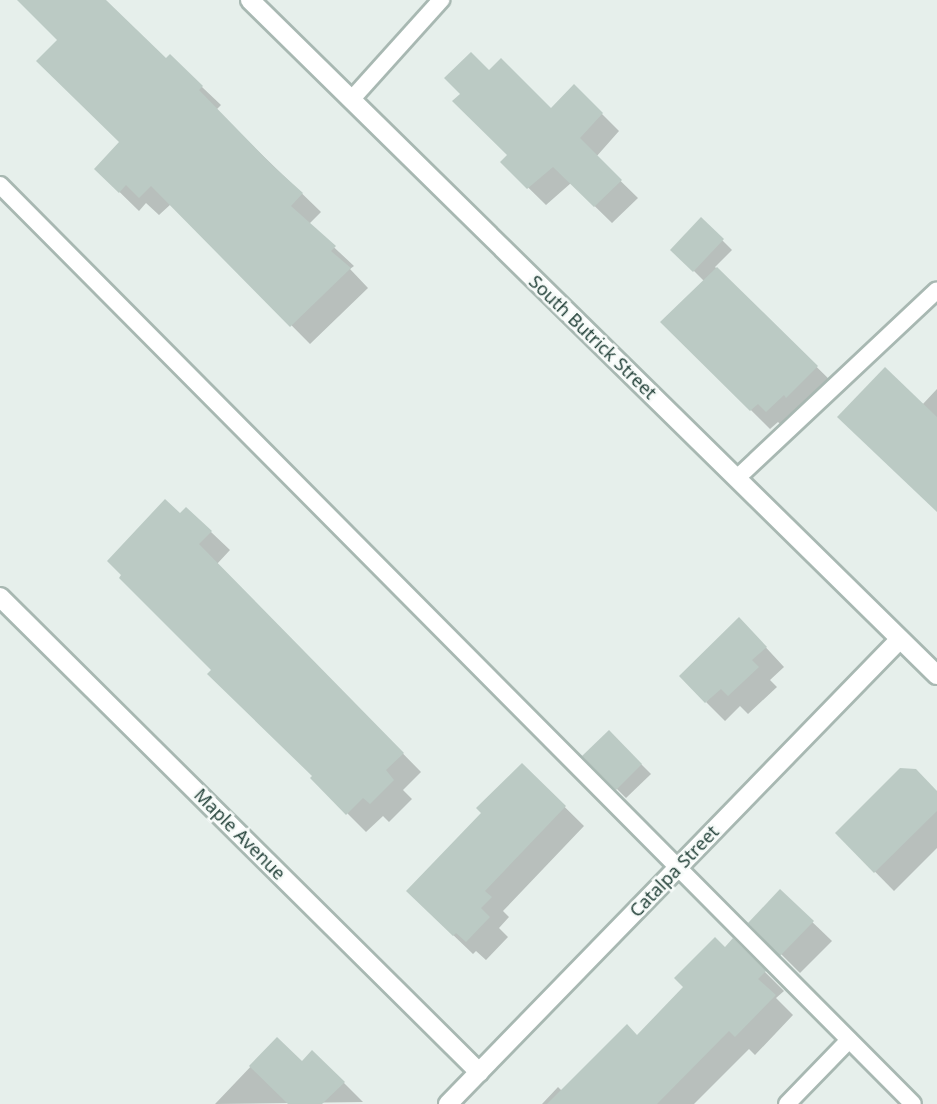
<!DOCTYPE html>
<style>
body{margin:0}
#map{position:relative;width:937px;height:1104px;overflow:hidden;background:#e6efeb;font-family:"Noto Sans",sans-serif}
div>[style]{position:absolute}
.shadow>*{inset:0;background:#0003}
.building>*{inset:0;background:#bbcac4}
.roads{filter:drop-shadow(2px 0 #a8b8b2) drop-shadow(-2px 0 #a8b8b2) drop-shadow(0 2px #a8b8b2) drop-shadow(0 -2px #a8b8b2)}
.service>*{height:16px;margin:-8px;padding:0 8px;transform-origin:8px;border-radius:8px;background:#fff}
.minor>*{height:18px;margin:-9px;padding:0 9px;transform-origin:9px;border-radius:9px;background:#fff}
.tertiary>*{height:18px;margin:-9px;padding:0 9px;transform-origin:9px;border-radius:9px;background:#fff}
span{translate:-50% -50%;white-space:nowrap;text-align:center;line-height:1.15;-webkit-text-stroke:5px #f7fbf9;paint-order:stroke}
.street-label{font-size:18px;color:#24423a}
</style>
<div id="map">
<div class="shadow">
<i style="clip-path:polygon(18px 0,104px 0,166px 60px,202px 87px,221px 105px,216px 110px,321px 212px,309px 224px,354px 266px,350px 269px,368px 288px,310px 344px,171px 204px,159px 215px,146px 203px,139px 211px,96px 169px,121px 143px,59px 40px)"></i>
<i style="clip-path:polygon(489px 72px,551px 110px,574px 86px,619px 131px,596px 157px,638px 198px,612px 223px,571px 183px,546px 205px,502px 162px,509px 155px)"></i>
<i style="clip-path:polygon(701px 219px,732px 250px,715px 267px,836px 386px,786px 430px,778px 422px,770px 429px,662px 322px,704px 281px,672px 249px)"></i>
<i style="clip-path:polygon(937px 389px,937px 512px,922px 405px)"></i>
<i style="clip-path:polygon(180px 515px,211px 532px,230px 550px,217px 564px,421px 772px,403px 790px,412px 799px,389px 822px,383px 816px,366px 832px,312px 778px,314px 776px)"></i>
<i style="clip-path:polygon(757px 638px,784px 667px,770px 680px,777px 687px,748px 714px,740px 706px,725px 721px,706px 702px)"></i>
<i style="clip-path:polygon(609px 732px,651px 774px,626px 798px,584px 756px)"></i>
<i style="clip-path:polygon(522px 765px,584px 826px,503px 911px,509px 917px,499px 928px,508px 937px,486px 960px,476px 951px,473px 954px,427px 910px,483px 813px)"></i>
<i style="clip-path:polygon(937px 793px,937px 848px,894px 891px,837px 833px)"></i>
<i style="clip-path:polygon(780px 891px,832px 941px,800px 973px,750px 923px)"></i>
<i style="clip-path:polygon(733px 940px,784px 991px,776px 998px,793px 1015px,755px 1055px,749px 1049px,694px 1104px,542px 1104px,558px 1087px,562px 1091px,637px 1037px)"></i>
<i style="clip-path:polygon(277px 1039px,302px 1063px,313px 1052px,363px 1102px,215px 1104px)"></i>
</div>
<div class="building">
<i style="clip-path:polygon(17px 0,106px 0,166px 58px,170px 54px,203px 86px,199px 90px,273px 166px,303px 193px,291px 206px,336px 246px,331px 251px,351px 268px,290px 327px,151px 186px,139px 198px,126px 185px,119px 193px,94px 169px,119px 142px,36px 61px,57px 40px)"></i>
<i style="clip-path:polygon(471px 52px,489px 70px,501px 58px,551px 108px,574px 84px,603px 113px,580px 138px,622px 180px,594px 207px,553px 167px,527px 189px,500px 162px,507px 155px,452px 101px,460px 94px,444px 78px)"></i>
<i style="clip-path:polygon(701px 217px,724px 239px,693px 272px,670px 250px)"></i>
<i style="clip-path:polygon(717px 267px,818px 366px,786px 398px,784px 395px,766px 412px,758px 404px,750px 411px,660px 322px)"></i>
<i style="clip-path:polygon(885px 367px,937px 417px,937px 512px,837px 417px)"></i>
<i style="clip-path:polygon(165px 499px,180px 513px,186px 507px,212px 531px,199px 544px,404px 753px,386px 770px,394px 780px,370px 804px,363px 798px,346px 815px,310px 778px,312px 776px,207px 674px,211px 670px,119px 578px,121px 575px,107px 561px)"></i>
<i style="clip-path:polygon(739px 617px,767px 647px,752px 660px,759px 667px,728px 696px,721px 689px,705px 703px,679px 676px)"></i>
<i style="clip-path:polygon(609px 730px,642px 764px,616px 790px,582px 756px)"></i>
<i style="clip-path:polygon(522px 763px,566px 806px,485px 891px,492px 897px,481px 908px,490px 917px,466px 942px,456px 933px,453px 936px,406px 891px,481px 813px,476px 808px)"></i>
<i style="clip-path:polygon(900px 768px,916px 769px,937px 791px,937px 811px,874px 873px,835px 833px)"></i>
<i style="clip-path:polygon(780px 889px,814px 921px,780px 956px,748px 923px)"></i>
<i style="clip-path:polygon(715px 937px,725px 947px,733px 938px,766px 971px,758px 979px,776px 995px,735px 1037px,729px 1031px,657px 1104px,547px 1104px,627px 1024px,637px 1035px,683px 987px,674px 978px)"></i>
<i style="clip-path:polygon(277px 1037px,302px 1061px,312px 1050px,345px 1082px,322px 1104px,288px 1104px,249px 1066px)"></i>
</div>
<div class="roads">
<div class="service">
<i style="left:351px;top:100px;width:135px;rotate:-48deg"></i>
<i style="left:0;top:185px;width:1295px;rotate:45.19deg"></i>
<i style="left:737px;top:478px;width:274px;rotate:-43.2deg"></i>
<i style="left:787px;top:1104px;width:89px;rotate:-45.9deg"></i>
</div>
<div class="minor">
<i style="left:0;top:597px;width:675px;rotate:44.76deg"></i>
<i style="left:448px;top:1104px;width:648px;rotate:-45.81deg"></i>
</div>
<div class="tertiary">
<i style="left:250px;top:0;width:963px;rotate:44.5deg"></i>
</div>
</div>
<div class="street-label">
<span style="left:593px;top:337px;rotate:44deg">South Butrick Street</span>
<span style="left:240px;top:834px;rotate:45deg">Maple Avenue</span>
<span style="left:674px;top:871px;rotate:-46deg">Catalpa Street</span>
</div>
</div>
